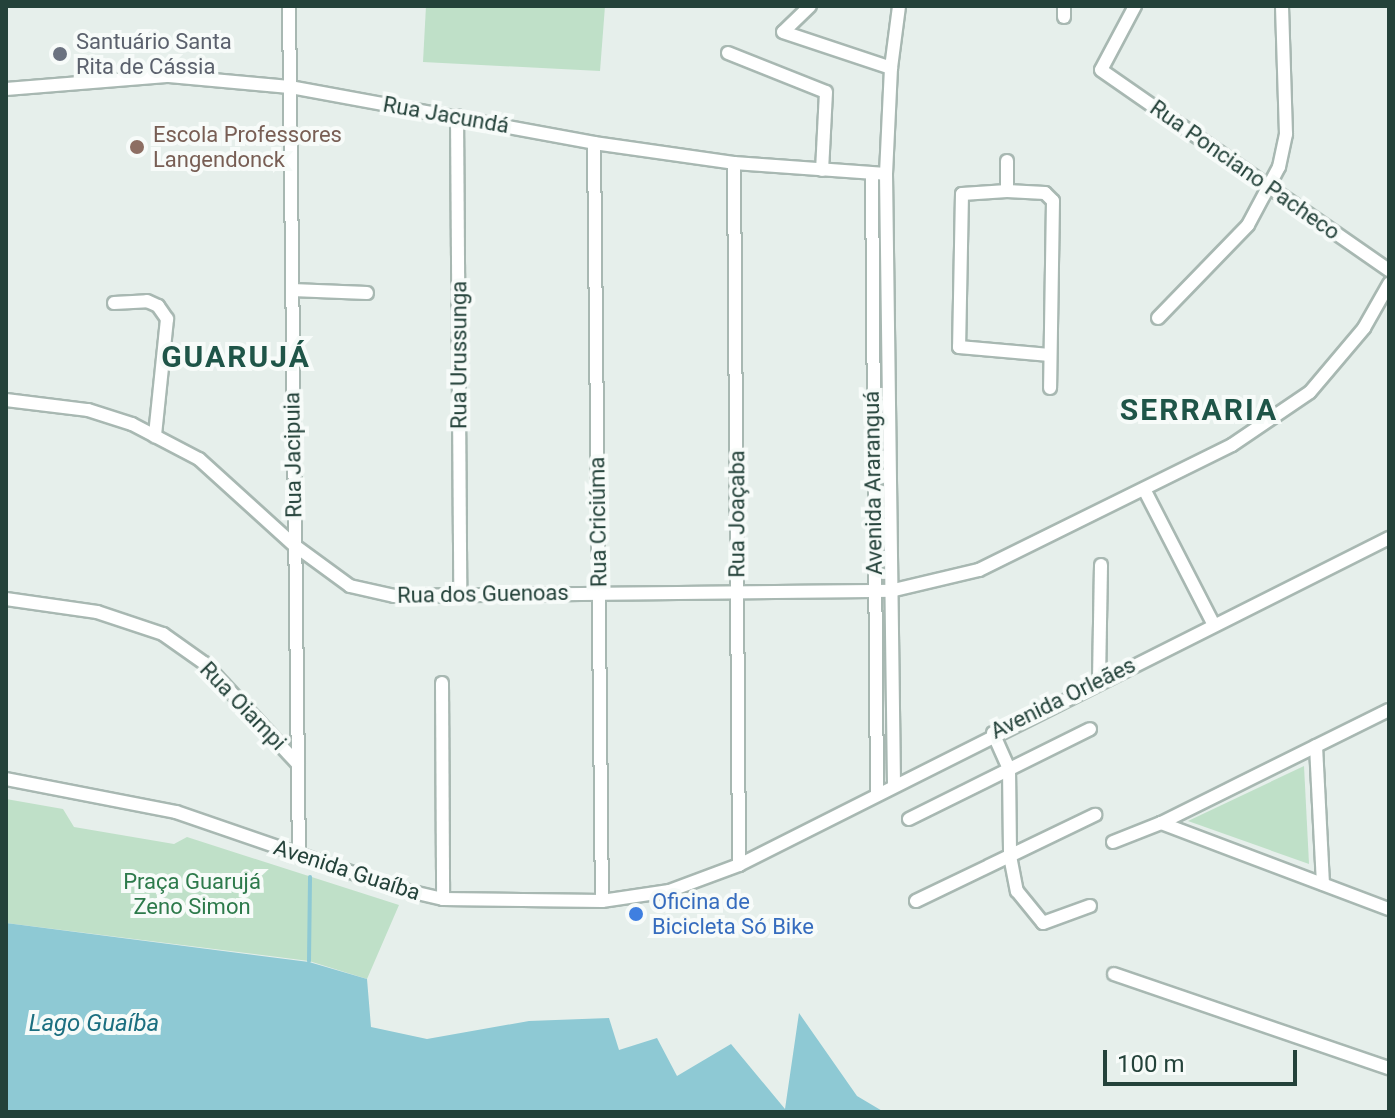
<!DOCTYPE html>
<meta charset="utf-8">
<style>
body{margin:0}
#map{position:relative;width:1395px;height:1118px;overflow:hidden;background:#e6efeb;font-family:Roboto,sans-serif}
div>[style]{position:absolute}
.green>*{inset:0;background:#bfe0c8}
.water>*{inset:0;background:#8ec9d4}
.stream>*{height:4px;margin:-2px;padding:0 2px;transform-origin:2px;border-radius:2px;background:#8ec9d4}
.roads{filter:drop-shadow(2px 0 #a8b8b2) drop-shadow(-2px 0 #a8b8b2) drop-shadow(0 2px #a8b8b2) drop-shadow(0 -2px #a8b8b2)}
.minor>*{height:12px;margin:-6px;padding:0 6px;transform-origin:6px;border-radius:6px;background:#fff}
.dots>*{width:22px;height:22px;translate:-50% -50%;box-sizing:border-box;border:4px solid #f7fbf9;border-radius:50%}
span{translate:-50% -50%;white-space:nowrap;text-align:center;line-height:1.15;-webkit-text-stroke:8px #f7fbf9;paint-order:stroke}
.worship-label{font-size:22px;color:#5b616d}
.left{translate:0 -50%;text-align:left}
.street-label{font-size:22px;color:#24423a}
.education-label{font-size:22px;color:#785e54}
.park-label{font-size:22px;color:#2d7a4b}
.shop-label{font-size:22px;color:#366cbe}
.water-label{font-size:24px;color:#1c6f80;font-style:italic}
.district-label{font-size:30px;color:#1f5548;font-weight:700;letter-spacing:2px}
.frame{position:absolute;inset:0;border:8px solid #24423a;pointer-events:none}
.scale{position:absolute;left:1103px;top:1050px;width:194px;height:36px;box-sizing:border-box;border:4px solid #24423a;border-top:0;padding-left:10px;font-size:24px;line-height:28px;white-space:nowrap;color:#24423a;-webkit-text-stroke:6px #f7fbf9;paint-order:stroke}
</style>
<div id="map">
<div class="green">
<i style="clip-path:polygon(426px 6px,605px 6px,600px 71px,423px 62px)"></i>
<i style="clip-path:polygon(1304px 766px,1309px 864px,1188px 821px)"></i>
<i style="clip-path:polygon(6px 799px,63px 809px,74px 827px,174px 844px,187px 837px,399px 905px,367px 979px,309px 961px,6px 923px)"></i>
</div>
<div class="water">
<i style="clip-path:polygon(6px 923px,309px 962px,367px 979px,371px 1027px,427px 1039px,529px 1021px,609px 1018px,619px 1050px,657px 1038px,677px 1076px,731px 1044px,785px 1109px,799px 1013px,857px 1096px,884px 1112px,6px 1112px)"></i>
</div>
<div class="stream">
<i style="left:309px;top:961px;width:84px;rotate:-89.3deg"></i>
</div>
<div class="roads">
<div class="minor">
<i style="left:289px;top:6px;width:849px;rotate:89.33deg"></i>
<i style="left:810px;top:6px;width:37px;rotate:136deg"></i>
<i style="left:783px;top:32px;width:114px;rotate:18.4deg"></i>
<i style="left:891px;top:68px;width:106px;rotate:92.7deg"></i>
<i style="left:886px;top:174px;width:611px;rotate:89.25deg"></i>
<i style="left:1135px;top:6px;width:72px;rotate:118deg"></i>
<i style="left:1101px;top:70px;width:351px;rotate:34.8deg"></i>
<i style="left:1064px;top:17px;width:11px;rotate:-90deg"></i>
<i style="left:728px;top:53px;width:105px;rotate:21.7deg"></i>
<i style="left:826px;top:92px;width:78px;rotate:92.9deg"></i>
<i style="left:891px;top:68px;width:63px;rotate:-82.6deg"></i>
<i style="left:6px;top:89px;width:164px;rotate:-4.6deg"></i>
<i style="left:169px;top:76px;width:121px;rotate:5.2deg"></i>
<i style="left:290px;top:87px;width:309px;rotate:10.4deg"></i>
<i style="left:594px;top:143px;width:141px;rotate:8.1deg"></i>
<i style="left:734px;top:163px;width:152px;rotate:4.1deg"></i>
<i style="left:457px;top:116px;width:479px;rotate:89.6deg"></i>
<i style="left:594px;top:143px;width:758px;rotate:89.4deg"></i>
<i style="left:1007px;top:161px;width:30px;rotate:90deg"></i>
<i style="left:1007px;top:191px;width:45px;rotate:176.2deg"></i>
<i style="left:962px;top:194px;width:153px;rotate:91.1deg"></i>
<i style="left:959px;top:347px;width:91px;rotate:5deg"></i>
<i style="left:734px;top:163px;width:702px;rotate:89.59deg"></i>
<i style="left:872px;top:174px;width:619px;rotate:89.54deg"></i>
<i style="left:1007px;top:191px;width:38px;rotate:3deg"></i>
<i style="left:1045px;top:193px;width:11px;rotate:45deg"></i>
<i style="left:1053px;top:201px;width:187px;rotate:90.9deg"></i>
<i style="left:292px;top:290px;width:75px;rotate:2.3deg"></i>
<i style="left:114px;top:303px;width:33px;rotate:-3deg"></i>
<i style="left:147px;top:301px;width:12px;rotate:24deg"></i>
<i style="left:158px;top:306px;width:16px;rotate:55deg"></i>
<i style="left:167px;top:319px;width:118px;rotate:95.9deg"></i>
<i style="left:1158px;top:318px;width:129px;rotate:-45.9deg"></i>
<i style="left:1248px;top:225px;width:66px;rotate:-61.9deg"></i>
<i style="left:1279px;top:167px;width:34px;rotate:-78deg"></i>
<i style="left:1286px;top:134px;width:128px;rotate:-91.8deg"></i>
<i style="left:6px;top:400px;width:83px;rotate:7deg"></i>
<i style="left:88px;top:410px;width:46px;rotate:17.7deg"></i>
<i style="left:132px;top:424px;width:76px;rotate:27.6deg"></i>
<i style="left:199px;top:459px;width:128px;rotate:42.2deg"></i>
<i style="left:294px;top:545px;width:69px;rotate:36.2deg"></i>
<i style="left:350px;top:586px;width:45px;rotate:12.8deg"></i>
<i style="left:394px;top:596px;width:496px;rotate:-0.6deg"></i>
<i style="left:890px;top:591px;width:91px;rotate:-13.3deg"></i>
<i style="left:979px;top:570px;width:282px;rotate:-26.3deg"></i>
<i style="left:1232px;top:445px;width:94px;rotate:-34.2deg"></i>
<i style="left:1310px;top:392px;width:84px;rotate:-49.8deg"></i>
<i style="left:1364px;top:328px;width:51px;rotate:-60.4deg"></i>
<i style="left:1144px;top:489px;width:151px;rotate:62.8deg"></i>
<i style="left:6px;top:599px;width:92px;rotate:8.1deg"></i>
<i style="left:97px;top:612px;width:70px;rotate:18.4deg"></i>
<i style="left:163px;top:634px;width:50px;rotate:35.3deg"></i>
<i style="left:204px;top:663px;width:137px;rotate:47.1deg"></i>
<i style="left:1099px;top:680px;width:115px;rotate:-89deg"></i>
<i style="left:442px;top:683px;width:216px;rotate:89.7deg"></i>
<i style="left:993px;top:733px;width:39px;rotate:66deg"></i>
<i style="left:1009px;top:769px;width:87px;rotate:89.3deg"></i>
<i style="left:1010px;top:856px;width:36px;rotate:79deg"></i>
<i style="left:1017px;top:891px;width:41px;rotate:50.9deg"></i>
<i style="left:1043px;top:923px;width:50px;rotate:-19.9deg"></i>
<i style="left:1316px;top:746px;width:138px;rotate:87.1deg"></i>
<i style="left:6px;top:779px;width:173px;rotate:11deg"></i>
<i style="left:176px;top:812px;width:237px;rotate:19deg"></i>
<i style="left:400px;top:889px;width:44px;rotate:13.1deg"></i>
<i style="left:443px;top:899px;width:159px;rotate:0.7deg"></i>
<i style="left:602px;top:901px;width:68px;rotate:-8.5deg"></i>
<i style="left:669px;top:891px;width:75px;rotate:-20.4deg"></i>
<i style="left:739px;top:865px;width:728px;rotate:-26.71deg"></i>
<i style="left:909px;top:819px;width:202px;rotate:-26.4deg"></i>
<i style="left:1161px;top:823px;width:244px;rotate:20.7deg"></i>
<i style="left:1113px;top:842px;width:52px;rotate:-21.6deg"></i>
<i style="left:1161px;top:823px;width:254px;rotate:-26.4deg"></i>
<i style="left:916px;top:901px;width:199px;rotate:-25.7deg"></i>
<i style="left:1114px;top:974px;width:291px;rotate:18.9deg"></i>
</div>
</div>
<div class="dots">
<i style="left:60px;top:54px;background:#6b7280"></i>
<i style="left:137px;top:147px;background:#8d6e63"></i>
<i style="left:636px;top:914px;background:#3f7fe0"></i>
</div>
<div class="worship-label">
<span class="left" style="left:76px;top:54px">Santuário Santa<br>Rita de Cássia</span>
</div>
<div class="street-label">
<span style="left:446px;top:115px;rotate:10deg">Rua Jacundá</span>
<span style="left:1245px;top:170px;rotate:35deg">Rua Ponciano Pacheco</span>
<span style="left:459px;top:355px;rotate:-90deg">Rua Urussunga</span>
<span style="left:293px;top:455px;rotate:-91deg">Rua Jacipuia</span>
<span style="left:873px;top:483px;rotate:-91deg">Avenida Araranguá</span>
<span style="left:737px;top:514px;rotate:-90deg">Rua Joaçaba</span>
<span style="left:598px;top:522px;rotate:-91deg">Rua Criciúma</span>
<span style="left:483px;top:594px;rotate:-1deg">Rua dos Guenoas</span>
<span style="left:1063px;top:698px;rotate:-26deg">Avenida Orleães</span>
<span style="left:243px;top:706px;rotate:46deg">Rua Oiampi</span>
<span style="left:347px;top:870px;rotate:18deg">Avenida Guaíba</span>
</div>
<div class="education-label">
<span class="left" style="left:153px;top:147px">Escola Professores<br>Langendonck</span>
</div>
<div class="park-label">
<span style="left:192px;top:894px">Praça Guarujá<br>Zeno Simon</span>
</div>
<div class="shop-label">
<span class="left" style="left:652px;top:914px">Oficina de<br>Bicicleta Só Bike</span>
</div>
<div class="water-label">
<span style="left:94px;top:1024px">Lago Guaíba</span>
</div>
<div class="district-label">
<span style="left:236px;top:357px">GUARUJÁ</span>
<span style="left:1199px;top:410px">SERRARIA</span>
</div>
<div class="frame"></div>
<div class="scale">100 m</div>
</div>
